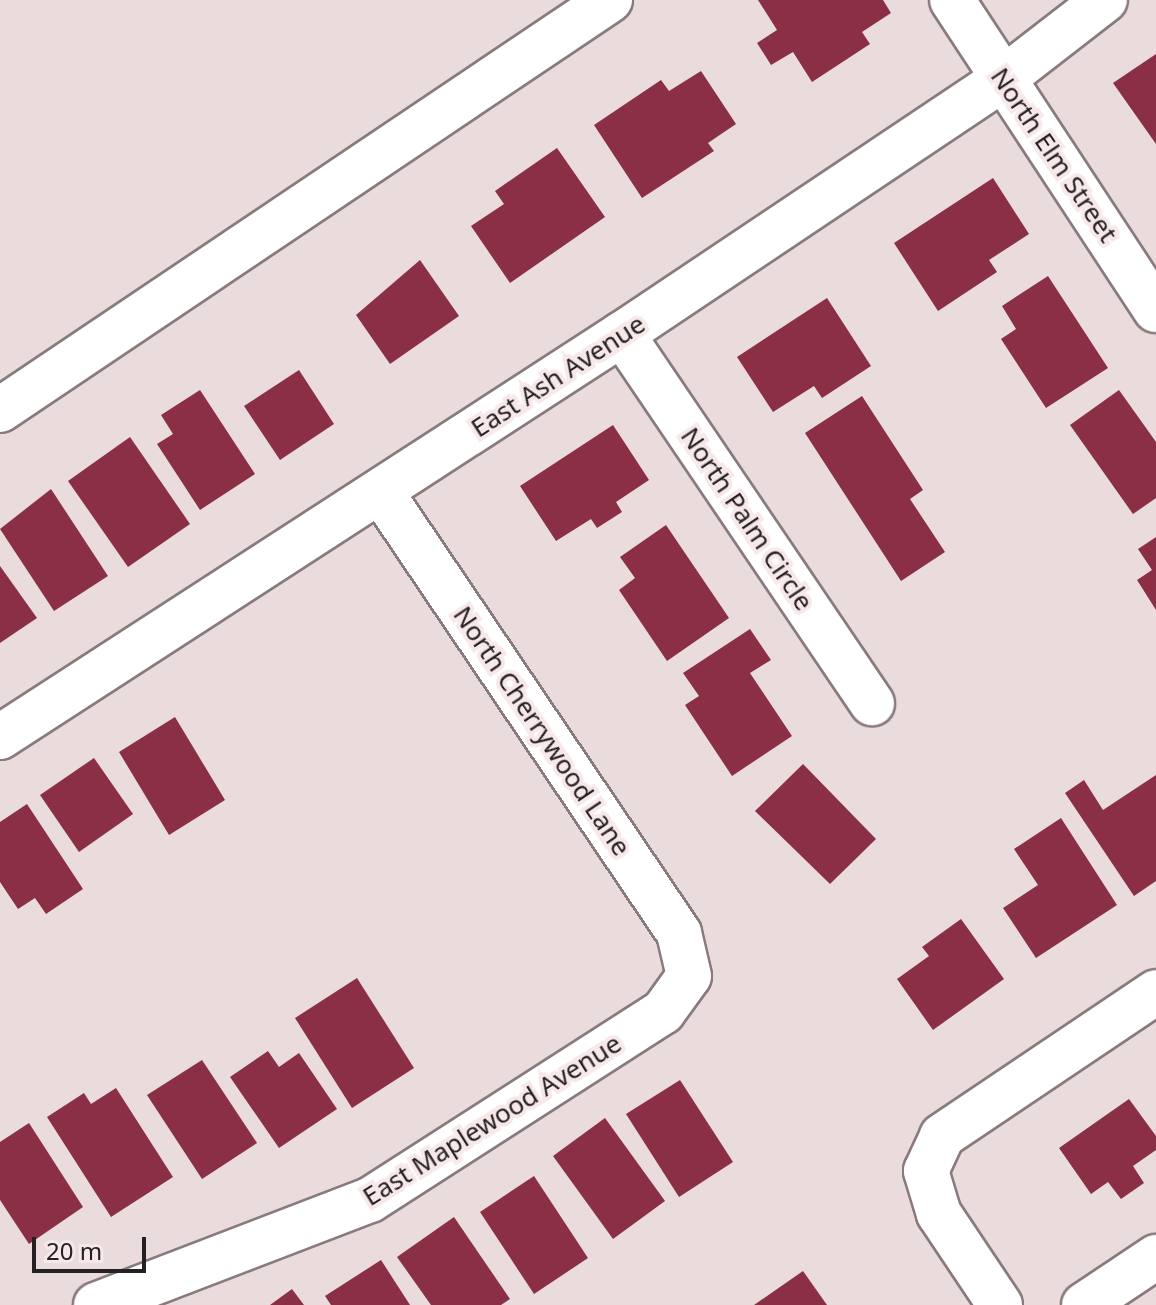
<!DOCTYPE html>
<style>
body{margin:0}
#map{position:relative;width:1156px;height:1305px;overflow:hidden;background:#eadbdd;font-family:"Noto Sans",sans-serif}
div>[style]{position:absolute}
.building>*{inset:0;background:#8a2f45}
.roads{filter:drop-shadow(2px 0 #887b7d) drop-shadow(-2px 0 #887b7d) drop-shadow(0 2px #887b7d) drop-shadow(0 -2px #887b7d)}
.minor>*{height:44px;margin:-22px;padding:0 22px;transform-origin:22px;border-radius:22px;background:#fff}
span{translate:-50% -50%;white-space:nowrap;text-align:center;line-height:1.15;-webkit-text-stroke:8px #f7e8ea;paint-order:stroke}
.street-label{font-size:26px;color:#252021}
.scale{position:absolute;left:32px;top:1237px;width:114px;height:36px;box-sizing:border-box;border:4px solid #252021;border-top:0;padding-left:10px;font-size:24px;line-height:28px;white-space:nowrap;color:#252021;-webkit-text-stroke:6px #f7e8ea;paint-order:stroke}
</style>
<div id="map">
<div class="building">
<i style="clip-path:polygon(758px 0,883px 0,891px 13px,862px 32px,870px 44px,812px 82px,793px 52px,771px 65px,757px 43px,777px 30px)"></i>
<i style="clip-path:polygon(1156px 54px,1156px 144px,1113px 83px)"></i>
<i style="clip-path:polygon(701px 71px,736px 124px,708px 143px,714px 151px,642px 198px,594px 125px,661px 80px,669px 91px)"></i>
<i style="clip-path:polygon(557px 148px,605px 217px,510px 283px,471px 226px,504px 204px,495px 191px)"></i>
<i style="clip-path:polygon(993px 178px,1029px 234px,989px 260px,997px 272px,938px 311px,894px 243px)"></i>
<i style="clip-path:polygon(420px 260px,459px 316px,390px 364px,356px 315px)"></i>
<i style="clip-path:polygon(1048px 276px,1108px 368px,1046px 408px,1001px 339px,1016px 329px,1002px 306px)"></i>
<i style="clip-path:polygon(827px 298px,871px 366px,822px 398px,814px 386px,773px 412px,737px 357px)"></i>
<i style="clip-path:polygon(299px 370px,334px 424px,280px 460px,244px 406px)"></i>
<i style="clip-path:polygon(200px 390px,255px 474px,200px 510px,157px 444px,173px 434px,161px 415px)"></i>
<i style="clip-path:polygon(1119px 390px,1156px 442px,1156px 498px,1133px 514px,1070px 425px)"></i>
<i style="clip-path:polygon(862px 396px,923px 490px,910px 499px,945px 552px,901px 581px,805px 433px)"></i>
<i style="clip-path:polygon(613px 425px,649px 480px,616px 502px,622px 512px,597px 528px,591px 519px,556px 541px,520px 486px)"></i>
<i style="clip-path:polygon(130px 437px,190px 524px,128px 567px,68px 481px)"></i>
<i style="clip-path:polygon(51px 489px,108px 576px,54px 611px,0 529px)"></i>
<i style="clip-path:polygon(666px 525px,729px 618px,667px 661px,619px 590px,635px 578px,620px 557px)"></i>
<i style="clip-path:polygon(1156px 537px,1156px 610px,1137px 580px,1152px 570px,1138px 549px)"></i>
<i style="clip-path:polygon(0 566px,37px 618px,0 643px)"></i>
<i style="clip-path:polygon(750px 629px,771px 660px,750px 673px,792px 736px,732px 776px,685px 705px,699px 696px,683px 673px)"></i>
<i style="clip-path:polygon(175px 717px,225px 800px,169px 835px,119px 752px)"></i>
<i style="clip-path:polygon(94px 758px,133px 814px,79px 852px,40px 795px)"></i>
<i style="clip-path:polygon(803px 764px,876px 839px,830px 884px,755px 811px)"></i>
<i style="clip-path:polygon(1156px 775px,1156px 881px,1134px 896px,1065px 793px,1084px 780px,1103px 810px)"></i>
<i style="clip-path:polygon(27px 804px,83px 889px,46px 914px,35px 898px,18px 909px,0 882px,0 822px)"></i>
<i style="clip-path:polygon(1061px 818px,1117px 905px,1036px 958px,1003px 908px,1038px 885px,1014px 849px)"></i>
<i style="clip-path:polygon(961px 919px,1004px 979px,933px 1030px,897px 979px,929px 956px,922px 947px)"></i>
<i style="clip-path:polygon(357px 978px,414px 1068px,352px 1108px,295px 1018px)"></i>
<i style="clip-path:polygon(268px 1051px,279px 1067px,299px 1053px,337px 1109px,279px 1148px,230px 1077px)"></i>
<i style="clip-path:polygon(202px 1060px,257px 1143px,202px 1179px,147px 1095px)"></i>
<i style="clip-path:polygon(680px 1080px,733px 1162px,679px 1197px,626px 1114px)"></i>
<i style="clip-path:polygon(116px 1088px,173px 1177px,111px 1217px,47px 1117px,84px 1093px,91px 1104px)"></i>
<i style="clip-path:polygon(1129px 1099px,1156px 1136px,1156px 1150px,1133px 1166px,1144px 1183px,1121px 1199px,1108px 1182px,1091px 1194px,1059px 1148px)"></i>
<i style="clip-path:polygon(605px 1118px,665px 1201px,613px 1239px,553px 1156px)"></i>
<i style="clip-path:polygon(29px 1123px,83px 1207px,29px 1244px,0 1200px,0 1142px)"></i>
<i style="clip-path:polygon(534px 1176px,588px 1258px,534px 1294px,480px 1212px)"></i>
<i style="clip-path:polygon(454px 1217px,510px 1299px,501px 1305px,431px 1305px,397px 1257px)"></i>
<i style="clip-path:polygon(381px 1260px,410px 1305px,331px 1305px,325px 1296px)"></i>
<i style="clip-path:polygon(803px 1271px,827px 1305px,754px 1305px)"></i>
<i style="clip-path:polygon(292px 1289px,304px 1305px,270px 1305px)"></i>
</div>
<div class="roads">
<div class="minor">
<i style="left:952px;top:0;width:371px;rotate:56.7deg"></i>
<i style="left:622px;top:334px;width:446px;rotate:55.9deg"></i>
<i style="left:0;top:410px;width:735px;rotate:-33.91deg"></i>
<i style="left:0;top:737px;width:741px;rotate:-32.94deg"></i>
<i style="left:622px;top:334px;width:458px;rotate:-33.8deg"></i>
<i style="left:1003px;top:79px;width:129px;rotate:-37.8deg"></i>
<i style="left:96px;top:1305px;width:293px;rotate:-21deg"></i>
<i style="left:370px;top:1200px;width:348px;rotate:-32.7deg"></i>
<i style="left:663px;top:1012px;width:44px;rotate:-54.2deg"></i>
<i style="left:689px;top:976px;width:44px;rotate:-103.1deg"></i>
<i style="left:679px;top:933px;width:532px;rotate:-124.05deg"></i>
<i style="left:1000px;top:1305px;width:110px;rotate:-123.8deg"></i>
<i style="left:939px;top:1214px;width:45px;rotate:-106.8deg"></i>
<i style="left:926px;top:1171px;width:38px;rotate:-65deg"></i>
<i style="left:942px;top:1136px;width:258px;rotate:-33.9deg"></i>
<i style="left:1084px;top:1305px;width:87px;rotate:-33.7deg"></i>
</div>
</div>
<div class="street-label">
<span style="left:1054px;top:155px;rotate:56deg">North Elm Street</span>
<span style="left:558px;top:376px;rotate:-33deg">East Ash Avenue</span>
<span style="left:747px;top:519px;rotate:56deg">North Palm Circle</span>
<span style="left:542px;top:731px;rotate:56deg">North Cherrywood Lane</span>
<span style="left:492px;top:1120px;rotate:-32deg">East Maplewood Avenue</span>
</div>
<div class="scale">20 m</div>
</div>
